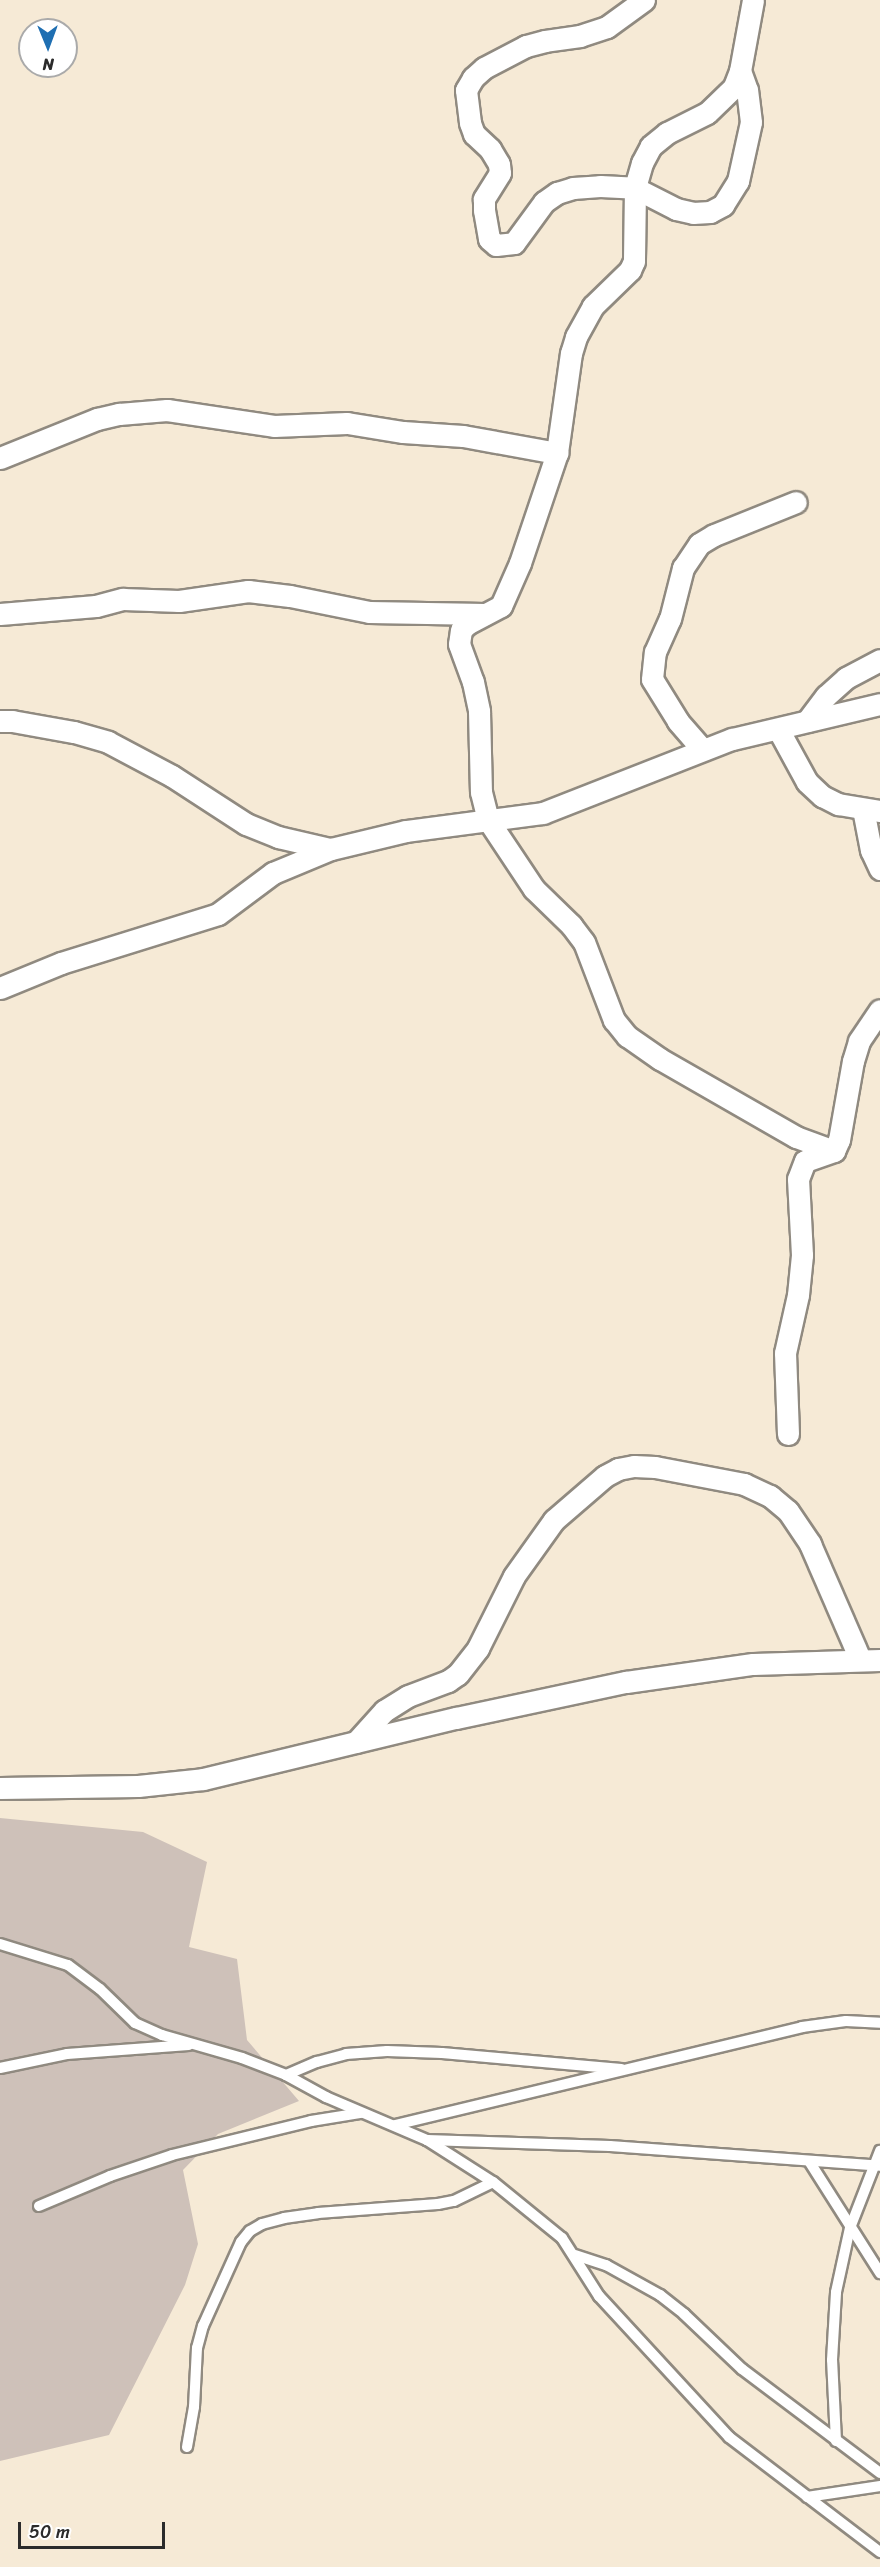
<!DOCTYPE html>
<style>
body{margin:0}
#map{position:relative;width:880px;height:2567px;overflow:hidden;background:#f6ead6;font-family:Sriracha,sans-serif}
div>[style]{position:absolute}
.industrial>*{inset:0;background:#cec1b9}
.roads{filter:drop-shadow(2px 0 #908a80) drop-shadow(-2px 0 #908a80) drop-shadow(0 2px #908a80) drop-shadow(0 -2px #908a80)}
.service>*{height:10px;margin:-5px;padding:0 5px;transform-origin:5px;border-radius:5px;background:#fff}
.minor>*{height:21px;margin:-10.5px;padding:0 10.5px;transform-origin:10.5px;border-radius:10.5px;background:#fff}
span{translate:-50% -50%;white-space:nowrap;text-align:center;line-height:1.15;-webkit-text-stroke:4.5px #fff;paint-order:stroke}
.north{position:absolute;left:18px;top:18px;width:60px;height:60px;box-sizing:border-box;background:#fff;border:2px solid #aaa;border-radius:50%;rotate:179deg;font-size:16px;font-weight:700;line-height:24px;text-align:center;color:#2b2b2b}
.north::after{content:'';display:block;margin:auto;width:21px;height:27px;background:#1f6fb2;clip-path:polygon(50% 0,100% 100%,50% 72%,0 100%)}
.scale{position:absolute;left:18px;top:2522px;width:147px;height:27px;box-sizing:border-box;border:3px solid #2b2b2b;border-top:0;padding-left:8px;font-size:18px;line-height:21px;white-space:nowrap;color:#2b2b2b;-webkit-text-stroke:4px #fff;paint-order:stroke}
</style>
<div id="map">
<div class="industrial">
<i style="clip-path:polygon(0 1818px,143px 1832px,207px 1862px,189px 1947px,237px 1959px,247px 2040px,299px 2101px,218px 2134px,183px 2170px,198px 2244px,185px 2285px,109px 2435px,0 2461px)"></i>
</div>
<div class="roads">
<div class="service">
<i style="left:0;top:1944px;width:71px;rotate:17.2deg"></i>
<i style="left:68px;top:1965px;width:40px;rotate:37deg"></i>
<i style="left:100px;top:1989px;width:49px;rotate:44.2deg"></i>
<i style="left:135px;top:2023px;width:30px;rotate:24deg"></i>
<i style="left:162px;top:2035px;width:83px;rotate:16deg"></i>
<i style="left:242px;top:2058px;width:47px;rotate:21.1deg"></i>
<i style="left:286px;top:2075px;width:46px;rotate:28.8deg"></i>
<i style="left:326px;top:2097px;width:110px;rotate:23.1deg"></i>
<i style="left:427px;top:2140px;width:78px;rotate:32.5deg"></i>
<i style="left:493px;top:2182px;width:89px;rotate:39.1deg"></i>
<i style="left:562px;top:2238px;width:69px;rotate:57.5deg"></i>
<i style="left:599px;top:2296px;width:192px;rotate:47.3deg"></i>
<i style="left:729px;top:2437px;width:190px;rotate:37.3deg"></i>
<i style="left:0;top:2068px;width:68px;rotate:-11.8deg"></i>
<i style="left:67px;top:2054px;width:122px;rotate:-4.2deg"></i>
<i style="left:286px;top:2075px;width:34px;rotate:-23deg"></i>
<i style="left:317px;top:2062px;width:30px;rotate:-15deg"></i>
<i style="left:346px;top:2054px;width:41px;rotate:-4.2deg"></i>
<i style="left:387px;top:2051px;width:55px;rotate:2.1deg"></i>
<i style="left:442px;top:2053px;width:180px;rotate:5.1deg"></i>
<i style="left:395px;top:2125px;width:419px;rotate:-13.5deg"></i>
<i style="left:802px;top:2027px;width:44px;rotate:-7.8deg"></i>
<i style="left:846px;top:2021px;width:34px;rotate:3deg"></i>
<i style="left:427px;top:2140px;width:183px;rotate:1.9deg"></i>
<i style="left:610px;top:2146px;width:271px;rotate:4.2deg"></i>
<i style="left:809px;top:2161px;width:133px;rotate:57.6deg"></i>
<i style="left:39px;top:2206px;width:77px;rotate:-22.9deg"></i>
<i style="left:110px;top:2176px;width:65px;rotate:-18.7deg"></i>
<i style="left:172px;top:2155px;width:143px;rotate:-13.7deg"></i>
<i style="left:311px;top:2121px;width:51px;rotate:-9.1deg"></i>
<i style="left:575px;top:2255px;width:33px;rotate:18deg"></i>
<i style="left:606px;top:2265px;width:62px;rotate:29.1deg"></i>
<i style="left:660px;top:2295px;width:31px;rotate:38deg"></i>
<i style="left:684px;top:2314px;width:80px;rotate:43.5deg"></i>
<i style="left:742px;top:2369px;width:173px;rotate:37deg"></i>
<i style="left:836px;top:2441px;width:81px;rotate:-92.8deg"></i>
<i style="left:832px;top:2360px;width:68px;rotate:-86.6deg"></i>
<i style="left:836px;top:2292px;width:66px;rotate:-77.7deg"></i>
<i style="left:850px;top:2228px;width:83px;rotate:-68.7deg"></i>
<i style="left:187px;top:2447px;width:41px;rotate:-80.1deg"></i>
<i style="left:194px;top:2407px;width:59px;rotate:-87.1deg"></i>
<i style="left:197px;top:2348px;width:23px;rotate:-75deg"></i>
<i style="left:203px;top:2326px;width:92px;rotate:-65.7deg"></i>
<i style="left:241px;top:2242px;width:14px;rotate:-51deg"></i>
<i style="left:250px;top:2231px;width:14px;rotate:-30deg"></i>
<i style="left:262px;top:2224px;width:23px;rotate:-15deg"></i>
<i style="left:284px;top:2218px;width:34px;rotate:-8deg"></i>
<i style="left:318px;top:2213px;width:120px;rotate:-4.3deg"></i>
<i style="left:438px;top:2204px;width:16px;rotate:-11deg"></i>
<i style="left:454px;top:2201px;width:43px;rotate:-26deg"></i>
<i style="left:807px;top:2497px;width:74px;rotate:-8.6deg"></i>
</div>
<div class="minor">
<i style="left:644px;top:0;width:46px;rotate:143.9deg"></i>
<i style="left:607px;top:27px;width:28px;rotate:162deg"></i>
<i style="left:580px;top:36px;width:35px;rotate:172deg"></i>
<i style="left:545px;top:41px;width:20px;rotate:165deg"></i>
<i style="left:526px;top:46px;width:47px;rotate:152.4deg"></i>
<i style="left:484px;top:68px;width:15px;rotate:138deg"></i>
<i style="left:473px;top:78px;width:14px;rotate:120deg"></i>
<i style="left:466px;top:90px;width:33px;rotate:83deg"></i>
<i style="left:470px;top:123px;width:12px;rotate:70deg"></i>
<i style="left:474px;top:134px;width:22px;rotate:43deg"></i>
<i style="left:490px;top:149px;width:17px;rotate:59deg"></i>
<i style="left:499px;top:164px;width:9px;rotate:84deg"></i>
<i style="left:500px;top:173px;width:31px;rotate:122deg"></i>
<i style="left:484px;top:199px;width:11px;rotate:90deg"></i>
<i style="left:484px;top:210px;width:29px;rotate:80deg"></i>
<i style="left:489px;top:239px;width:9px;rotate:41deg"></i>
<i style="left:496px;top:245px;width:18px;rotate:-6deg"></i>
<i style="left:514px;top:243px;width:51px;rotate:-53.8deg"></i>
<i style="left:544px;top:202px;width:16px;rotate:-35deg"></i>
<i style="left:557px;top:193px;width:17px;rotate:-17deg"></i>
<i style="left:573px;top:188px;width:27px;rotate:-4deg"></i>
<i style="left:600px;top:186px;width:35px;rotate:3deg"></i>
<i style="left:635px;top:188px;width:46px;rotate:27.1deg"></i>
<i style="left:676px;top:209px;width:17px;rotate:13deg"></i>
<i style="left:693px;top:213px;width:17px;rotate:-3deg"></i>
<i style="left:710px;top:212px;width:15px;rotate:-28deg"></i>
<i style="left:723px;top:205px;width:28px;rotate:-58deg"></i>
<i style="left:738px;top:181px;width:60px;rotate:-77.6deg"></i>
<i style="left:751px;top:122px;width:32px;rotate:-97deg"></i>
<i style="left:747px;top:90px;width:20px;rotate:-110deg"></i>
<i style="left:753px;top:0;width:72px;rotate:100.4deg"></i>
<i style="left:740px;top:71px;width:17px;rotate:111deg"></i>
<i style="left:734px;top:87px;width:37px;rotate:136deg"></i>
<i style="left:707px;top:113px;width:45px;rotate:153.4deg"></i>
<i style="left:667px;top:133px;width:21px;rotate:141deg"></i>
<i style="left:651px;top:146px;width:19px;rotate:118deg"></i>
<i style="left:642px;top:163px;width:26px;rotate:106deg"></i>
<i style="left:635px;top:188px;width:73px;rotate:90.8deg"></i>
<i style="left:634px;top:261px;width:10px;rotate:114deg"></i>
<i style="left:630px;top:270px;width:52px;rotate:135.8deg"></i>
<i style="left:593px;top:306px;width:35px;rotate:119deg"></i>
<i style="left:576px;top:337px;width:17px;rotate:107deg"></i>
<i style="left:571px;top:353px;width:101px;rotate:98deg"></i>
<i style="left:557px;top:453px;width:116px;rotate:108.6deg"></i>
<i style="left:520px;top:563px;width:47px;rotate:113.8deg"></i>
<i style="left:501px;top:606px;width:38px;rotate:152deg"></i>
<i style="left:467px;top:624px;width:8px;rotate:135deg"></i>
<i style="left:461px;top:630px;width:14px;rotate:98deg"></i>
<i style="left:459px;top:644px;width:40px;rotate:69.8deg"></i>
<i style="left:473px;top:682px;width:30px;rotate:78deg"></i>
<i style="left:479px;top:711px;width:81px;rotate:88.6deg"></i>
<i style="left:481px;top:792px;width:29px;rotate:76deg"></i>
<i style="left:488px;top:820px;width:83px;rotate:56.3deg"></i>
<i style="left:534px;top:889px;width:52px;rotate:44.2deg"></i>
<i style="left:571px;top:925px;width:21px;rotate:53deg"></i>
<i style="left:584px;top:942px;width:84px;rotate:69deg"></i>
<i style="left:614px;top:1020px;width:21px;rotate:51deg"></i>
<i style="left:627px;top:1036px;width:40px;rotate:34.9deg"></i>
<i style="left:660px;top:1059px;width:157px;rotate:29.8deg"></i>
<i style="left:796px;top:1137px;width:40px;rotate:20.2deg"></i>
<i style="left:0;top:458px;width:105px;rotate:-21.9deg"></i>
<i style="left:97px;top:419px;width:23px;rotate:-13deg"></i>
<i style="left:119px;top:414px;width:48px;rotate:-4.8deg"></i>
<i style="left:167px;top:410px;width:108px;rotate:8.5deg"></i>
<i style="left:274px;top:426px;width:73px;rotate:-2.4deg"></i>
<i style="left:347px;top:423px;width:57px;rotate:9.1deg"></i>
<i style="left:403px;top:432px;width:60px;rotate:3.8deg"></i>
<i style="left:463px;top:436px;width:96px;rotate:10.3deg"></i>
<i style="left:0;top:614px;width:96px;rotate:-4.8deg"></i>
<i style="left:96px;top:606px;width:28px;rotate:-15deg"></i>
<i style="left:123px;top:599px;width:56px;rotate:2deg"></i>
<i style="left:179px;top:601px;width:70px;rotate:-8.2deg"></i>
<i style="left:248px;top:591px;width:42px;rotate:6.8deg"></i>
<i style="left:290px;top:596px;width:81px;rotate:11.4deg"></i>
<i style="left:369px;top:612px;width:116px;rotate:1deg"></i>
<i style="left:0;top:721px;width:12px"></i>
<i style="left:12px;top:721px;width:63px;rotate:10.1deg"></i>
<i style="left:74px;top:732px;width:35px;rotate:16deg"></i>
<i style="left:108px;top:742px;width:72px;rotate:28deg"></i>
<i style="left:172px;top:776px;width:88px;rotate:33deg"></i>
<i style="left:246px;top:824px;width:35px;rotate:22deg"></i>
<i style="left:278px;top:837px;width:53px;rotate:13deg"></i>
<i style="left:807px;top:721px;width:31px;rotate:-53deg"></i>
<i style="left:826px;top:696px;width:27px;rotate:-42deg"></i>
<i style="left:846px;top:678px;width:38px;rotate:-28deg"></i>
<i style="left:778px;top:729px;width:60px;rotate:61.3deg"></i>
<i style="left:807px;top:782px;width:21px;rotate:43deg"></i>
<i style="left:822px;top:796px;width:18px;rotate:27deg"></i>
<i style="left:838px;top:804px;width:43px;rotate:9.5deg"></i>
<i style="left:702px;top:749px;width:37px;rotate:-131deg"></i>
<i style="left:678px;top:721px;width:49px;rotate:-121.8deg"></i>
<i style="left:652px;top:679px;width:27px;rotate:-84deg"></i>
<i style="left:655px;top:652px;width:36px;rotate:-66deg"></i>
<i style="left:670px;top:619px;width:53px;rotate:-75.7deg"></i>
<i style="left:683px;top:568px;width:29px;rotate:-56deg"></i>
<i style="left:699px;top:544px;width:17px;rotate:-31deg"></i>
<i style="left:714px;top:535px;width:88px;rotate:-21.9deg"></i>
<i style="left:863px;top:809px;width:42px;rotate:79deg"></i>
<i style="left:871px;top:850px;width:21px;rotate:65deg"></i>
<i style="left:0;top:988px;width:66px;rotate:-22.3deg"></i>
<i style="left:61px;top:963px;width:164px;rotate:-17.3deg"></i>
<i style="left:218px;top:914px;width:69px;rotate:-36.7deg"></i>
<i style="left:273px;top:873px;width:63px;rotate:-22.5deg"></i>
<i style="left:331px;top:849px;width:77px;rotate:-13.5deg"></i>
<i style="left:406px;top:831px;width:138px;rotate:-7.5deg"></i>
<i style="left:543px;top:813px;width:203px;rotate:-21.4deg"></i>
<i style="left:732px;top:739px;width:152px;rotate:-13.3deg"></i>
<i style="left:788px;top:1434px;width:81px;rotate:-92.1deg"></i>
<i style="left:785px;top:1353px;width:59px;rotate:-77.4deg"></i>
<i style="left:798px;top:1295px;width:40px;rotate:-84.3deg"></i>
<i style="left:802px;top:1255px;width:76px;rotate:-93deg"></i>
<i style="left:798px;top:1179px;width:19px;rotate:-69deg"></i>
<i style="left:805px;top:1161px;width:31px;rotate:-19deg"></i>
<i style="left:834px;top:1151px;width:12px;rotate:-66deg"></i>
<i style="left:839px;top:1140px;width:80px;rotate:-80deg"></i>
<i style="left:853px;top:1061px;width:21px;rotate:-73deg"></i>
<i style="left:859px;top:1041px;width:37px;rotate:-56deg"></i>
<i style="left:356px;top:1742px;width:42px;rotate:-47.9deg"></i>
<i style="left:384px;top:1711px;width:28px;rotate:-32deg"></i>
<i style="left:408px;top:1696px;width:43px;rotate:-20.6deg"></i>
<i style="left:448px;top:1681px;width:12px;rotate:-35deg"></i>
<i style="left:458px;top:1674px;width:33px;rotate:-52deg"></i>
<i style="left:478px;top:1648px;width:80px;rotate:-63.4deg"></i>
<i style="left:514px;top:1576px;width:69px;rotate:-54.5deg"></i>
<i style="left:554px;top:1520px;width:67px;rotate:-40.8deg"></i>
<i style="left:605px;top:1476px;width:15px;rotate:-28deg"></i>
<i style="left:618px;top:1469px;width:16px;rotate:-11deg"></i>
<i style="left:634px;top:1466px;width:21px;rotate:3deg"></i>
<i style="left:655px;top:1467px;width:91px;rotate:10.8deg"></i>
<i style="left:744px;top:1484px;width:29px;rotate:25deg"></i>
<i style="left:770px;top:1496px;width:23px;rotate:40deg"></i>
<i style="left:788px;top:1511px;width:40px;rotate:56deg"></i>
<i style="left:810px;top:1544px;width:125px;rotate:66.5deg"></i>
<i style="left:0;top:1788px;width:138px;rotate:-0.8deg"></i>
<i style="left:138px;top:1786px;width:65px;rotate:-6.1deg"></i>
<i style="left:203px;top:1779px;width:260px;rotate:-13.6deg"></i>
<i style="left:456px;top:1718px;width:174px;rotate:-12deg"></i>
<i style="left:626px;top:1682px;width:128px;rotate:-8.1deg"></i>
<i style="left:753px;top:1664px;width:127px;rotate:-1.8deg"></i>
</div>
</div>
<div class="north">N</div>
<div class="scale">50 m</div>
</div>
